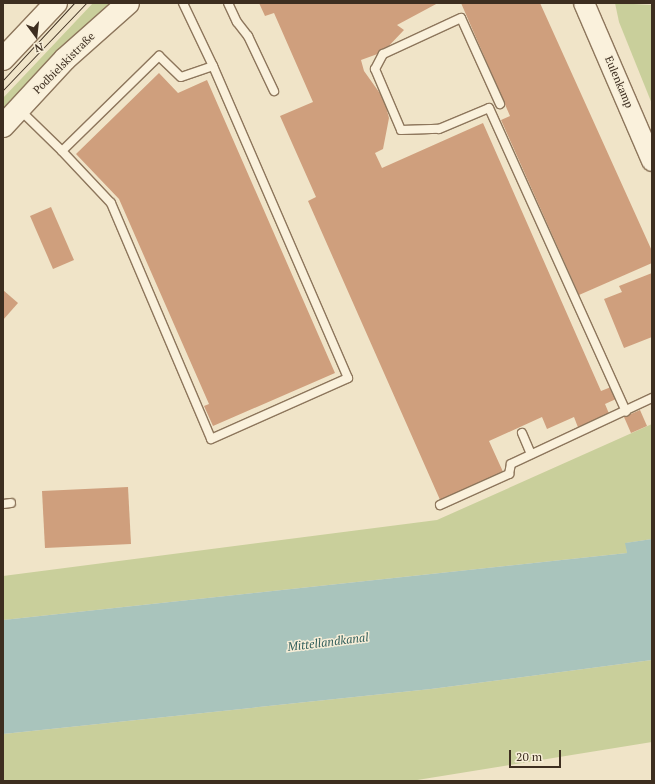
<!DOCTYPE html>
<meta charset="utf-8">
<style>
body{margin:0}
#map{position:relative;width:655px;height:784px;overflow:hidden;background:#f0e4c8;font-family:"PT Serif",serif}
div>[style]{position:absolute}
.green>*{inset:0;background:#c9cf9b}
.water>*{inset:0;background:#a9c4bc}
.building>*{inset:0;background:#cf9f7d}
.roads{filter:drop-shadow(1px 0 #8d765c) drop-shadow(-1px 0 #8d765c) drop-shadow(0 1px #8d765c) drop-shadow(0 -1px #8d765c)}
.service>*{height:8px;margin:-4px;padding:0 4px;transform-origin:4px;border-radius:4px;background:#faf1dc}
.tertiary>*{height:20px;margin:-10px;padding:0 10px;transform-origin:10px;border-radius:10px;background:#faf1dc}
.secondary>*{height:22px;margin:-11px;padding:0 11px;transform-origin:11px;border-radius:11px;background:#faf1dc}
.tram>*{height:1px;margin:-0.5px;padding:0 0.5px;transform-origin:0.5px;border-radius:0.5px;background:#3d2e20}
span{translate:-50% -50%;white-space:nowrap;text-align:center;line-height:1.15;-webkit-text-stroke:3px #f7eed8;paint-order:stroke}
.street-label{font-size:11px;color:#3d2e20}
.water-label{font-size:12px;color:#2f5d5a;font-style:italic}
.frame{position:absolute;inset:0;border:4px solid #3d2e20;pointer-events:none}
.north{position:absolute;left:16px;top:16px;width:40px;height:40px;-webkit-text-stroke:3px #f7eed8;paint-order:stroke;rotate:165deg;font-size:11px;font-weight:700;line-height:16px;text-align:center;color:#3d2e20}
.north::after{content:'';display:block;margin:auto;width:14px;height:18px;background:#3d2e20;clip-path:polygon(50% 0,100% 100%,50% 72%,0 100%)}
.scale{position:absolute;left:509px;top:750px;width:52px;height:18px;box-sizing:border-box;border:2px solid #3d2e20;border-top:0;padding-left:5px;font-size:12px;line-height:14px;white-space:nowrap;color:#3d2e20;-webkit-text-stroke:3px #f7eed8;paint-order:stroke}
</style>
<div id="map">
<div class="green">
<i style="clip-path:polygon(93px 3px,111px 3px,86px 25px,3px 109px,3px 98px)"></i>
<i style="clip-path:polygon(615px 3px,652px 5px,652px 104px,619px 22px)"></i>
<i style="clip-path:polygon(652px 424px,652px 539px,626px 543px,627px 553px,3px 620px,3px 576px,437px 520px)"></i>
<i style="clip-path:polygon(652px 660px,652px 742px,411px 781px,3px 781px,3px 734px,431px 689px)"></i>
</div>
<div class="water">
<i style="clip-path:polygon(652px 539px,652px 660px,431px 689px,3px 734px,3px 620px,627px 553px,625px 543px)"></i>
</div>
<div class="building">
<i style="clip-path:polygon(259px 3px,438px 3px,397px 25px,404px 30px,383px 52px,361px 60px,364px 71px,384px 99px,389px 118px,383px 149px,375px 153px,382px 168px,483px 123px,601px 391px,611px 387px,616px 399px,605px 404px,610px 416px,579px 430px,574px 417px,547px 429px,542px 417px,489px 441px,504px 474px,441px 502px,308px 201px,316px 197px,280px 116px,313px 102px,274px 13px,265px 16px)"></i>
<i style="clip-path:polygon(461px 3px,540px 3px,652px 251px,652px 263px,579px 295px,501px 120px,510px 116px)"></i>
<i style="clip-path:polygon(159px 73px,178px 93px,207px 80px,335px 373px,213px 426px,204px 406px,209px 404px,119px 199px,76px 154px)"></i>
<i style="clip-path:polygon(51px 207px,74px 260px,53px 269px,30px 216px)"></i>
<i style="clip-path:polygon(652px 273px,652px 337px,624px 348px,604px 299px,622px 292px,619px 286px)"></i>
<i style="clip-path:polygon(3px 290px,18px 303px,3px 320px)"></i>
<i style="clip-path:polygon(640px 410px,647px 426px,631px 433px,624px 417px)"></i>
<i style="clip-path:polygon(128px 487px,131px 544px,45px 548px,42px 491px)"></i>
</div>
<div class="roads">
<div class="service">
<i style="left:228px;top:3px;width:21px;rotate:65deg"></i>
<i style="left:237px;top:22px;width:18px;rotate:52deg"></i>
<i style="left:248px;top:36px;width:61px;rotate:64.7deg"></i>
<i style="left:500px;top:104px;width:94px;rotate:-114.4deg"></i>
<i style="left:461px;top:18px;width:86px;rotate:155.2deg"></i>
<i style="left:383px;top:54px;width:17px;rotate:118deg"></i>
<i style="left:375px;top:69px;width:66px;rotate:66.9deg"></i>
<i style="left:401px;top:130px;width:38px;rotate:-2deg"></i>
<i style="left:439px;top:129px;width:54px;rotate:-22.8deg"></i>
<i style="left:489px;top:108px;width:333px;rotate:65.7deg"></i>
<i style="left:20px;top:110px;width:59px;rotate:44.3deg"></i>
<i style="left:62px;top:151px;width:136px;rotate:-44.4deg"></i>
<i style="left:159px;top:56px;width:30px;rotate:44deg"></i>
<i style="left:181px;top:77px;width:34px;rotate:-19deg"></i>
<i style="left:213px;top:66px;width:70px;rotate:-115.5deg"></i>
<i style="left:62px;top:151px;width:71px;rotate:46.7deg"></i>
<i style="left:111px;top:203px;width:256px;rotate:67deg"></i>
<i style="left:211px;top:439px;width:150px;rotate:-24deg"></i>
<i style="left:348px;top:378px;width:340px;rotate:-113.4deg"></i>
<i style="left:522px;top:433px;width:23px;rotate:67deg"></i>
<i style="left:3px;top:504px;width:8px;rotate:-7deg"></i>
<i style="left:440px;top:505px;width:76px;rotate:-24.2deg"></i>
<i style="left:509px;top:474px;width:10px;rotate:-79deg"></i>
<i style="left:511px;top:464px;width:156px;rotate:-25.1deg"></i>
</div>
<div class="tertiary">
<i style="left:584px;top:3px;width:172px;rotate:66.7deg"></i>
</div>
<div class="secondary">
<i style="left:3px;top:59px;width:77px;rotate:-46.6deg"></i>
<i style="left:3px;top:126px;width:91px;rotate:-47.2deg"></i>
<i style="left:65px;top:59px;width:84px;rotate:-41.6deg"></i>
</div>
</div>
<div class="tram">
<i style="left:3px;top:80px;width:105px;rotate:-47.3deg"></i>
<i style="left:3px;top:90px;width:120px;rotate:-46.3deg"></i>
</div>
<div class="street-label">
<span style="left:64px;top:63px;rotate:-45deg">Podbielskistraße</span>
<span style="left:619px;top:82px;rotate:67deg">Eulenkamp</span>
</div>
<div class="water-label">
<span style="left:328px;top:642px;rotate:-7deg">Mittellandkanal</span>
</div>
<div class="frame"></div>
<div class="north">N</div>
<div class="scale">20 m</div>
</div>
